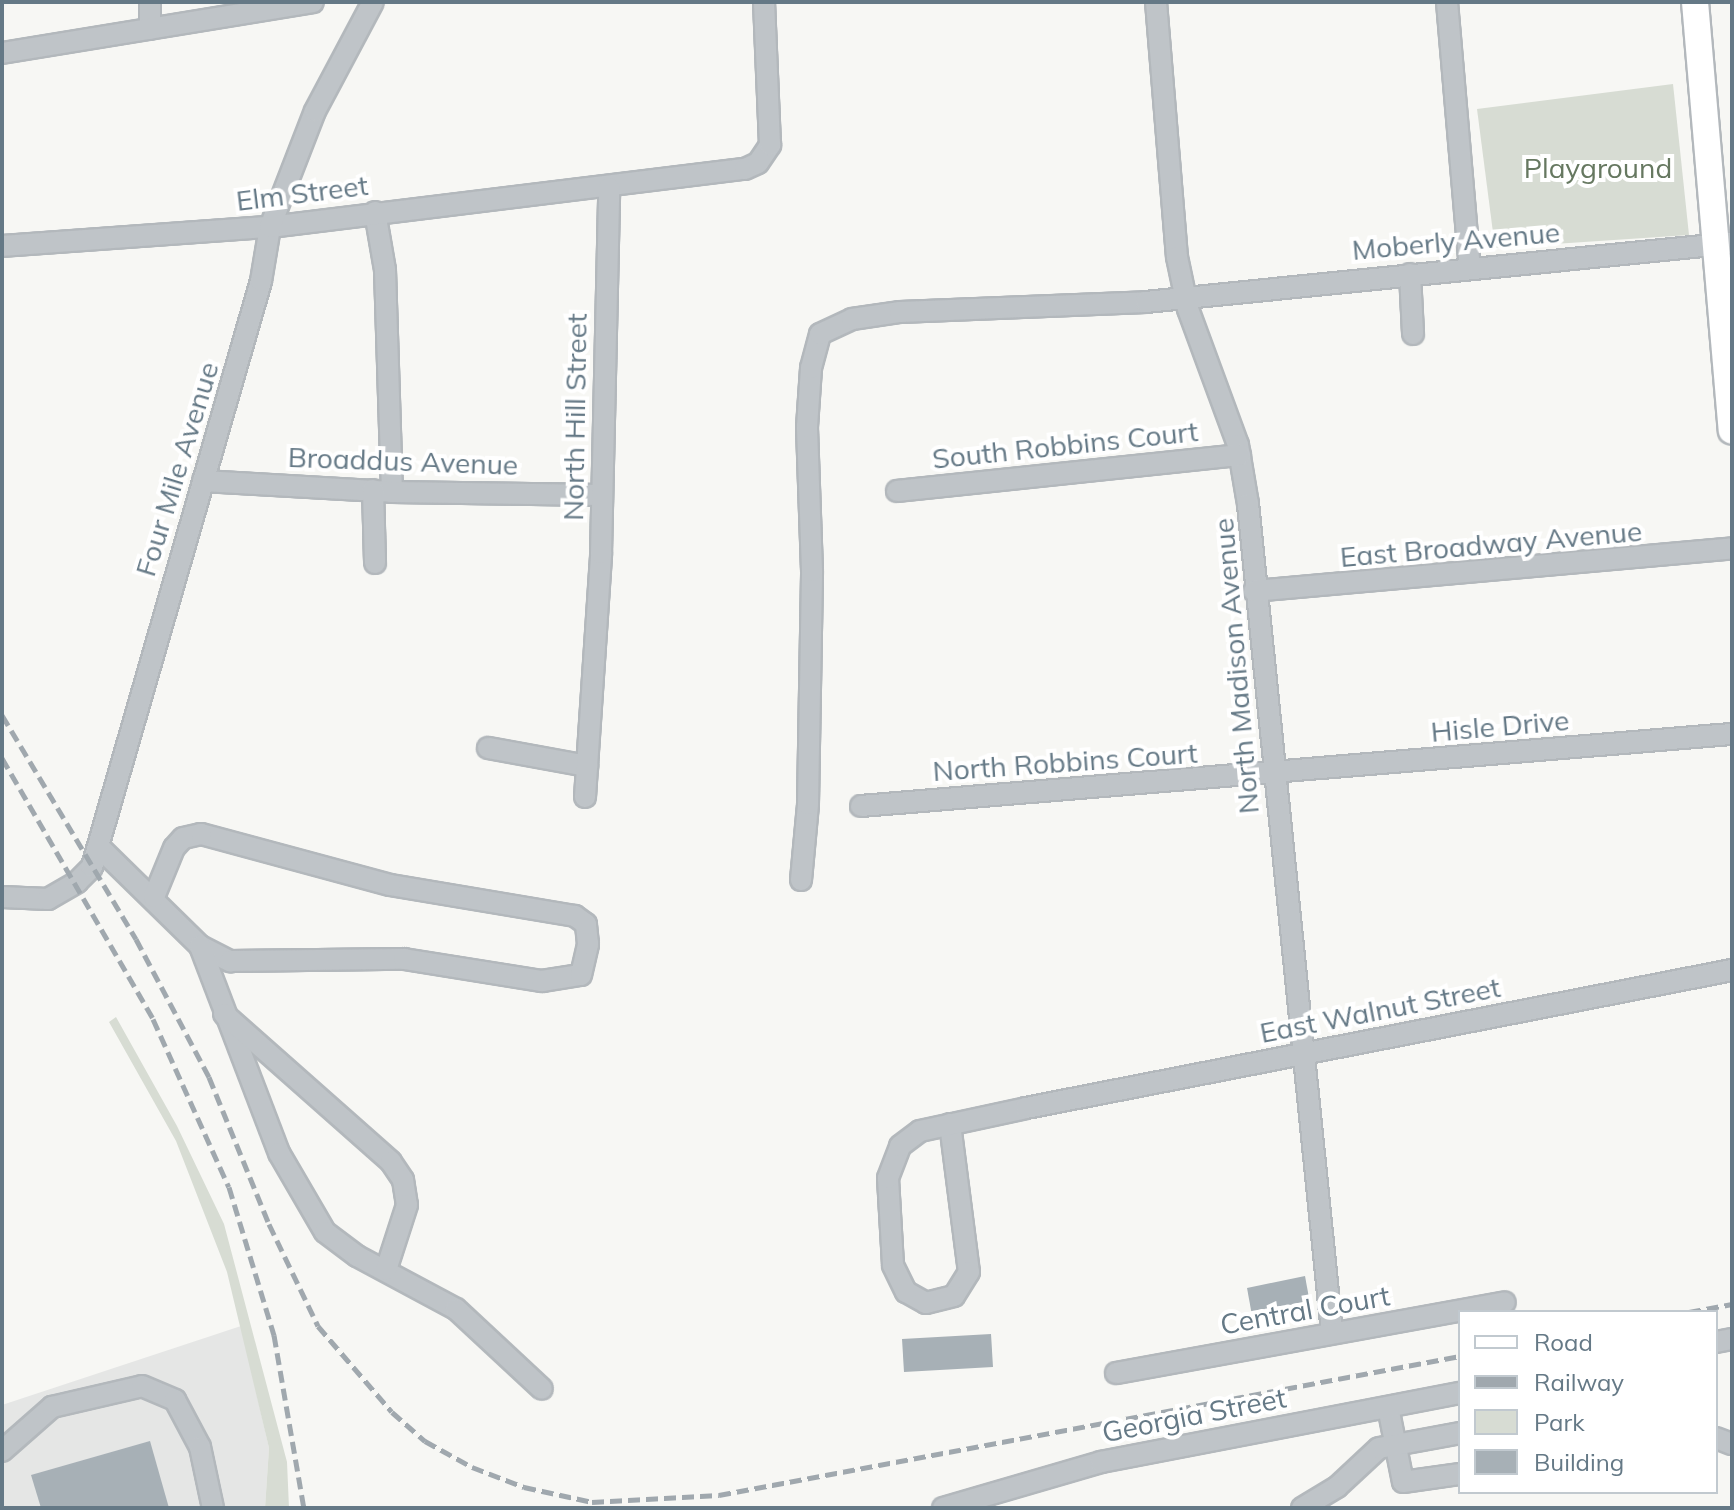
<!DOCTYPE html>
<style>
body{margin:0}
#map{position:relative;width:1734px;height:1510px;overflow:hidden;background:#f7f7f4;font-family:Mulish,sans-serif}
div>[style]{position:absolute}
.built>*{inset:0;background:#e5e6e5}
.green>*{inset:0;background:#d7dcd3}
.building>*{inset:0;background:#a7b0b6}
.roads{filter:drop-shadow(2px 0 #b3b8bc) drop-shadow(-2px 0 #b3b8bc) drop-shadow(0 2px #b3b8bc) drop-shadow(0 -2px #b3b8bc)}
.minor>*{height:20px;margin:-10px;padding:0 10px;transform-origin:10px;border-radius:10px;background:#bfc4c8}
.major>*{height:26px;margin:-13px;padding:0 13px;transform-origin:13px;border-radius:13px;background:#fff}
.rail>*{height:5px;margin-top:-2.5px;transform-origin:0;background:repeating-linear-gradient(90deg,#a0a8ae 0 12px,transparent 0 18px)}
span{translate:-50% -50%;white-space:nowrap;text-align:center;line-height:1.15;-webkit-text-stroke:8px #fff;paint-order:stroke}
.park-label{font-size:28px;color:#667860}
.street-label{font-size:28px;color:#657986}
.frame{position:absolute;inset:0;border:4px solid #657986;pointer-events:none}
.legend{position:absolute;left:1458px;top:1310px;width:260px;height:184px;box-sizing:border-box;background:#fff;border:2px solid #c1c9cf;margin:0;padding:10px 14px;list-style:none;font-size:24px;color:#657986}
.legend li{display:flex;align-items:center;gap:16px;height:40px}
.legend b{width:40px;border:2px solid #c1c9cf}
</style>
<div id="map">
<div class="built">
<i style="clip-path:polygon(241px 1326px,269px 1448px,265px 1508px,2px 1508px,2px 1405px)"></i>
</div>
<div class="green">
<i style="clip-path:polygon(1673px 84px,1689px 235px,1495px 248px,1477px 109px)"></i>
<i style="clip-path:polygon(116px 1017px,177px 1126px,224px 1224px,287px 1462px,289px 1508px,265px 1508px,269px 1448px,227px 1272px,176px 1141px,109px 1022px)"></i>
</div>
<div class="building">
<i style="clip-path:polygon(1305px 1276px,1311px 1309px,1253px 1321px,1247px 1288px)"></i>
<i style="clip-path:polygon(991px 1334px,993px 1367px,904px 1372px,902px 1339px)"></i>
<i style="clip-path:polygon(150px 1441px,169px 1508px,41px 1508px,31px 1475px)"></i>
</div>
<div class="roads">
<div class="minor">
<i style="left:150px;top:2px;width:27px;rotate:90deg"></i>
<i style="left:1156px;top:2px;width:256px;rotate:85.3deg"></i>
<i style="left:1177px;top:257px;width:53px;rotate:78.1deg"></i>
<i style="left:1188px;top:309px;width:145px;rotate:69.8deg"></i>
<i style="left:1238px;top:445px;width:60px;rotate:80.4deg"></i>
<i style="left:1248px;top:504px;width:833px;rotate:84.21deg"></i>
<i style="left:1447px;top:2px;width:267px;rotate:85.1deg"></i>
<i style="left:2px;top:53px;width:315px;rotate:-9.3deg"></i>
<i style="left:375px;top:212px;width:59px;rotate:80.2deg"></i>
<i style="left:385px;top:270px;width:222px;rotate:88.2deg"></i>
<i style="left:2px;top:246px;width:269px;rotate:-4.1deg"></i>
<i style="left:270px;top:227px;width:479px;rotate:-7deg"></i>
<i style="left:745px;top:169px;width:14px;rotate:-25deg"></i>
<i style="left:758px;top:163px;width:22px;rotate:-56deg"></i>
<i style="left:770px;top:145px;width:143px;rotate:-92.4deg"></i>
<i style="left:1410px;top:274px;width:60px;rotate:87.1deg"></i>
<i style="left:203px;top:481px;width:189px;rotate:3.3deg"></i>
<i style="left:392px;top:492px;width:209px;rotate:0.8deg"></i>
<i style="left:373px;top:490px;width:73px;rotate:88.4deg"></i>
<i style="left:897px;top:491px;width:345px;rotate:-6deg"></i>
<i style="left:1254px;top:591px;width:480px;rotate:-5.1deg"></i>
<i style="left:488px;top:748px;width:101px;rotate:10.3deg"></i>
<i style="left:585px;top:797px;width:245px;rotate:-86.2deg"></i>
<i style="left:601px;top:553px;width:365px;rotate:-88.7deg"></i>
<i style="left:861px;top:806px;width:874px;rotate:-4.73deg"></i>
<i style="left:99px;top:847px;width:141px;rotate:44.4deg"></i>
<i style="left:200px;top:946px;width:34px;rotate:27deg"></i>
<i style="left:230px;top:961px;width:174px;rotate:-0.7deg"></i>
<i style="left:404px;top:959px;width:140px;rotate:9.1deg"></i>
<i style="left:542px;top:981px;width:39px;rotate:-9deg"></i>
<i style="left:581px;top:975px;width:32px;rotate:-77deg"></i>
<i style="left:588px;top:944px;width:20px;rotate:-96deg"></i>
<i style="left:586px;top:924px;width:14px;rotate:-144deg"></i>
<i style="left:575px;top:916px;width:188px;rotate:-170.5deg"></i>
<i style="left:390px;top:885px;width:196px;rotate:-164.9deg"></i>
<i style="left:201px;top:834px;width:18px;rotate:167deg"></i>
<i style="left:183px;top:838px;width:13px;rotate:132deg"></i>
<i style="left:174px;top:848px;width:53px;rotate:112.2deg"></i>
<i style="left:801px;top:880px;width:76px;rotate:-84.7deg"></i>
<i style="left:808px;top:804px;width:233px;rotate:-89deg"></i>
<i style="left:812px;top:571px;width:144px;rotate:-92deg"></i>
<i style="left:807px;top:427px;width:59px;rotate:-86.1deg"></i>
<i style="left:811px;top:368px;width:35px;rotate:-75deg"></i>
<i style="left:820px;top:334px;width:35px;rotate:-25deg"></i>
<i style="left:852px;top:319px;width:49px;rotate:-8.3deg"></i>
<i style="left:900px;top:312px;width:246px;rotate:-2.3deg"></i>
<i style="left:1146px;top:302px;width:589px;rotate:-5.75deg"></i>
<i style="left:2px;top:897px;width:46px;rotate:2.5deg"></i>
<i style="left:48px;top:899px;width:34px;rotate:-30deg"></i>
<i style="left:77px;top:882px;width:21px;rotate:-45deg"></i>
<i style="left:92px;top:867px;width:610px;rotate:-73.91deg"></i>
<i style="left:261px;top:281px;width:55px;rotate:-80.5deg"></i>
<i style="left:270px;top:227px;width:124px;rotate:-68.8deg"></i>
<i style="left:315px;top:111px;width:123px;rotate:-62deg"></i>
<i style="left:200px;top:946px;width:222px;rotate:69.1deg"></i>
<i style="left:279px;top:1153px;width:91px;rotate:59.8deg"></i>
<i style="left:325px;top:1232px;width:40px;rotate:37deg"></i>
<i style="left:357px;top:1256px;width:112px;rotate:28.2deg"></i>
<i style="left:456px;top:1309px;width:117px;rotate:42.9deg"></i>
<i style="left:224px;top:1014px;width:223px;rotate:41.5deg"></i>
<i style="left:391px;top:1162px;width:22px;rotate:56deg"></i>
<i style="left:403px;top:1180px;width:25px;rotate:81deg"></i>
<i style="left:407px;top:1205px;width:68px;rotate:107.9deg"></i>
<i style="left:950px;top:1124px;width:149px;rotate:82.7deg"></i>
<i style="left:969px;top:1272px;width:28px;rotate:122deg"></i>
<i style="left:954px;top:1296px;width:29px;rotate:166deg"></i>
<i style="left:926px;top:1303px;width:23px;rotate:-151deg"></i>
<i style="left:906px;top:1292px;width:30px;rotate:-116deg"></i>
<i style="left:893px;top:1265px;width:87px;rotate:-93.3deg"></i>
<i style="left:888px;top:1178px;width:34px;rotate:-69deg"></i>
<i style="left:900px;top:1146px;width:25px;rotate:-37deg"></i>
<i style="left:920px;top:1131px;width:108px;rotate:-12.2deg"></i>
<i style="left:1026px;top:1108px;width:719px;rotate:-11.06deg"></i>
<i style="left:1716px;top:1342px;width:16px;rotate:-11deg"></i>
<i style="left:1116px;top:1373px;width:395px;rotate:-10.3deg"></i>
<i style="left:1388px;top:1407px;width:76px;rotate:78.7deg"></i>
<i style="left:1403px;top:1482px;width:58px;rotate:-8deg"></i>
<i style="left:1716px;top:1438px;width:17px;rotate:21deg"></i>
<i style="left:2px;top:1451px;width:67px;rotate:-41.3deg"></i>
<i style="left:52px;top:1407px;width:92px;rotate:-13.1deg"></i>
<i style="left:142px;top:1386px;width:36px;rotate:23deg"></i>
<i style="left:175px;top:1400px;width:53px;rotate:62deg"></i>
<i style="left:200px;top:1447px;width:62px;rotate:78deg"></i>
<i style="left:943px;top:1508px;width:165px;rotate:-16.2deg"></i>
<i style="left:1101px;top:1462px;width:366px;rotate:-10.9deg"></i>
<i style="left:1302px;top:1508px;width:41px;rotate:-31deg"></i>
<i style="left:1337px;top:1487px;width:57px;rotate:-42.9deg"></i>
<i style="left:1379px;top:1448px;width:82px;rotate:-10.5deg"></i>
</div>
<div class="major">
<i style="left:1695px;top:2px;width:430px;rotate:85.1deg"></i>
</div>
</div>
<div class="rail">
<i style="left:2px;top:715px;width:261px;rotate:59.1deg"></i>
<i style="left:136px;top:939px;width:156px;rotate:62.1deg"></i>
<i style="left:209px;top:1077px;width:159px;rotate:67.8deg"></i>
<i style="left:269px;top:1224px;width:113px;rotate:64.3deg"></i>
<i style="left:318px;top:1326px;width:113px;rotate:49.3deg"></i>
<i style="left:392px;top:1412px;width:44px;rotate:41.3deg"></i>
<i style="left:425px;top:1441px;width:54px;rotate:29deg"></i>
<i style="left:472px;top:1467px;width:56px;rotate:21deg"></i>
<i style="left:524px;top:1487px;width:70px;rotate:12.4deg"></i>
<i style="left:592px;top:1502px;width:127px;rotate:-3.2deg"></i>
<i style="left:719px;top:1495px;width:754px;rotate:-10.62deg"></i>
<i style="left:2px;top:758px;width:302px;rotate:59.9deg"></i>
<i style="left:153px;top:1019px;width:184px;rotate:65.7deg"></i>
<i style="left:229px;top:1187px;width:155px;rotate:73.1deg"></i>
<i style="left:274px;top:1335px;width:176px;rotate:80.2deg"></i>
<i style="left:1689px;top:1312px;width:44px;rotate:-10.5deg"></i>
</div>
<div class="park-label">
<span style="left:1598px;top:168px">Playground</span>
</div>
<div class="street-label">
<span style="left:302px;top:193px;rotate:-7deg">Elm Street</span>
<span style="left:1456px;top:241px;rotate:-5deg">Moberly Avenue</span>
<span style="left:575px;top:417px;rotate:-89deg">North Hill Street</span>
<span style="left:1065px;top:445px;rotate:-6deg">South Robbins Court</span>
<span style="left:403px;top:461px;rotate:2deg">Broaddus Avenue</span>
<span style="left:177px;top:469px;rotate:-73deg">Four Mile Avenue</span>
<span style="left:1491px;top:544px;rotate:-5deg">East Broadway Avenue</span>
<span style="left:1236px;top:666px;rotate:-95deg">North Madison Avenue</span>
<span style="left:1500px;top:726px;rotate:-5deg">Hisle Drive</span>
<span style="left:1065px;top:762px;rotate:-4deg">North Robbins Court</span>
<span style="left:1380px;top:1010px;rotate:-11deg">East Walnut Street</span>
<span style="left:1305px;top:1310px;rotate:-10deg">Central Court</span>
<span style="left:1194px;top:1415px;rotate:-11deg">Georgia Street</span>
</div>
<div class="frame"></div>
<ul class="legend">
<li><b style="height:10px;background:#fff"></b>Road</li>
<li><b style="height:10px;background:#a0a8ae"></b>Railway</li>
<li><b style="height:22px;background:#d7dcd3"></b>Park</li>
<li><b style="height:22px;background:#a7b0b6"></b>Building</li>
</ul>
</div>
